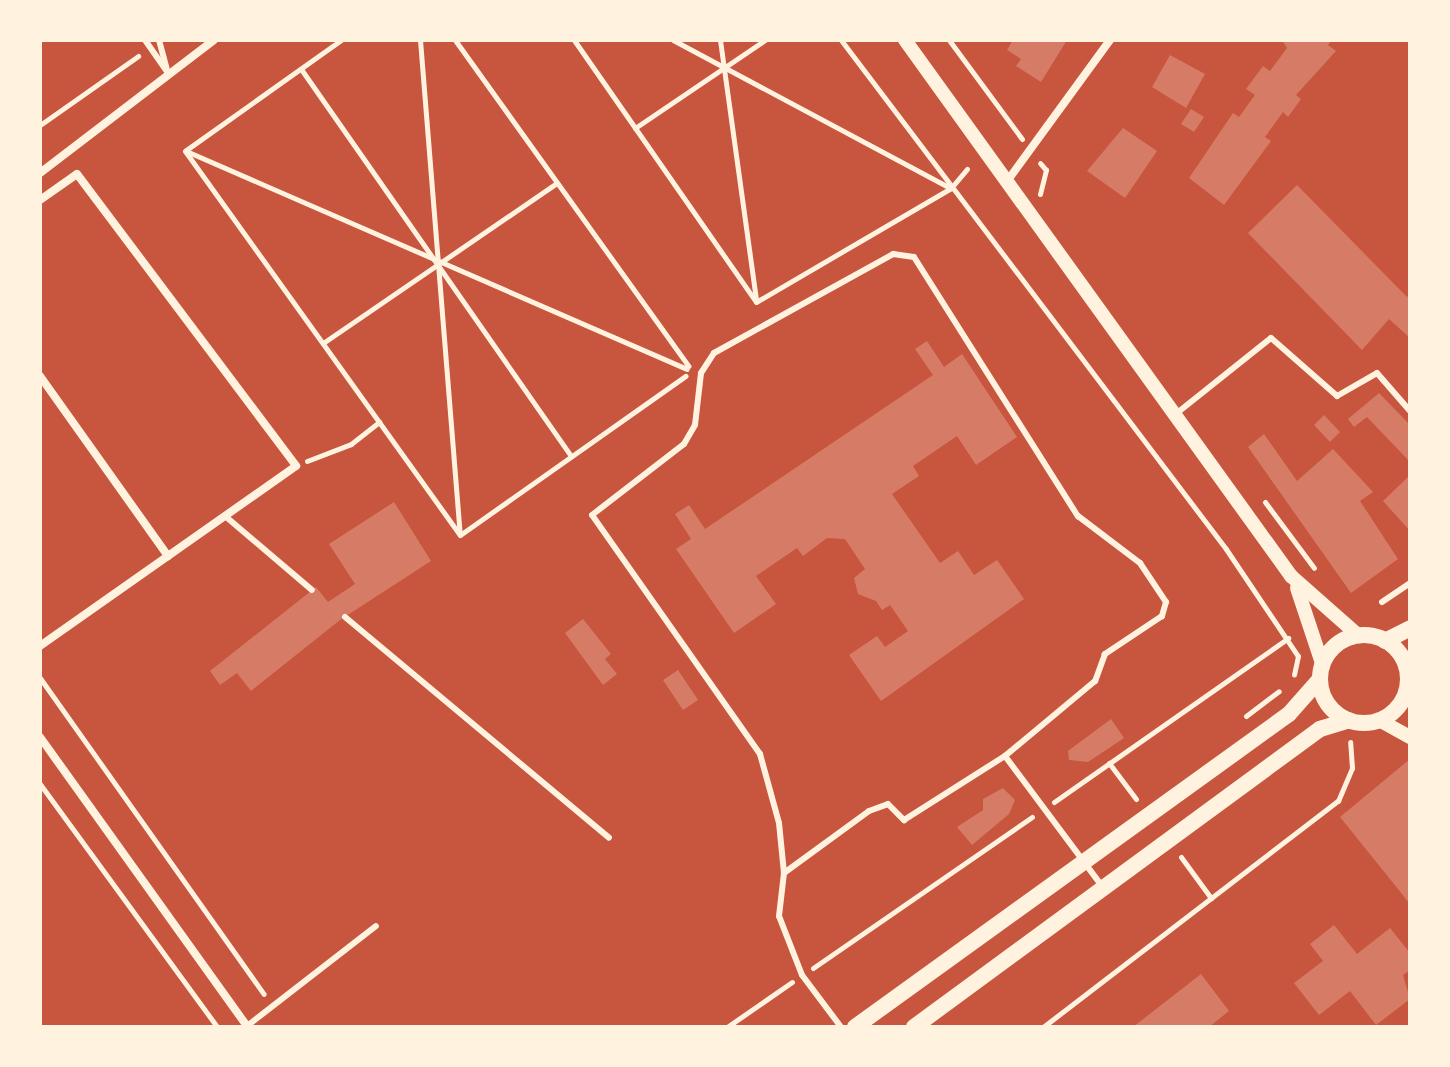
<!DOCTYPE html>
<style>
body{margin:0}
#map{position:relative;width:1450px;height:1067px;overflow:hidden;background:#c8553d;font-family:Roboto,sans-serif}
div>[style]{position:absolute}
.building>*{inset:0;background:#d67c66}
.path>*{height:5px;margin:-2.5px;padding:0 2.5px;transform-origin:2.5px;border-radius:2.5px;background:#fff3e0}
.service>*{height:6px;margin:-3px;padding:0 3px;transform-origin:3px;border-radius:3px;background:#fff3e0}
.minor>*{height:8px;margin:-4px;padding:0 4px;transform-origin:4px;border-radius:4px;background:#fff3e0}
.tertiary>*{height:14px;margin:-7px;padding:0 7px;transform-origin:7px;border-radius:7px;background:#fff3e0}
.secondary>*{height:16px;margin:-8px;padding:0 8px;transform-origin:8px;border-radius:8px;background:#fff3e0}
.secondary>.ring{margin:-8px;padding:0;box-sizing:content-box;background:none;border:16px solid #fff3e0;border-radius:50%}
span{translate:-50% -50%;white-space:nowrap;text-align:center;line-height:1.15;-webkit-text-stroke:8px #fff3e0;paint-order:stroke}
.frame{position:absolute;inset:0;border:42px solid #fff3e0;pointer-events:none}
</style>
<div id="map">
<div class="building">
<i style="clip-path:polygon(1013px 40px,1021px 42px,1067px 40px,1041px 82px,1016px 66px,1021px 59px,1007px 50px)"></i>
<i style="clip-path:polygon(1282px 40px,1332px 40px,1328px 45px,1336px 51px,1296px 95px,1301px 99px,1288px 117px,1283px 112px,1265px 137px,1271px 141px,1224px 205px,1189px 178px,1233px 113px,1239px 117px,1255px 95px,1246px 89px,1263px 66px,1270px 71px,1287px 48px)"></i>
<i style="clip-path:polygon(1170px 55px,1205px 74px,1186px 108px,1152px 87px)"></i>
<i style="clip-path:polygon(1191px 109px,1204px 117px,1194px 132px,1181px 124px)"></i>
<i style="clip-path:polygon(1123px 128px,1157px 151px,1125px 198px,1087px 171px)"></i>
<i style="clip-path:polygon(1297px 185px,1407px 297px,1410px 293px,1410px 338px,1389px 319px,1362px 350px,1248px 233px)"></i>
<i style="clip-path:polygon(927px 341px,944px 367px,962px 354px,1017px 437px,976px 465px,957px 436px,913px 466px,919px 476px,892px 494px,940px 563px,958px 551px,974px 575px,997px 560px,1024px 599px,881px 701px,849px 655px,877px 636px,885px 647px,908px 631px,890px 605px,882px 610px,876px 601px,858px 594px,854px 578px,865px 569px,845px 539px,827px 538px,803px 556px,797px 548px,756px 576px,776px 604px,734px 633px,676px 549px,691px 539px,675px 514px,689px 505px,705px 529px,933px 375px,915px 349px)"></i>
<i style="clip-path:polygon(1379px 393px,1410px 425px,1410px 462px,1367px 417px,1354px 427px,1348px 419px)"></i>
<i style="clip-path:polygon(1324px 415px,1340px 432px,1330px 442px,1314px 425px)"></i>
<i style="clip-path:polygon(1264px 434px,1297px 481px,1333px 449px,1373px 492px,1360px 501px,1398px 559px,1351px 593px,1248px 447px)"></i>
<i style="clip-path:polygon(1410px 475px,1410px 531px,1383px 501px)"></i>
<i style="clip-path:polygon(394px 502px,431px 561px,340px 620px,251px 691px,237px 673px,220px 685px,210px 671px,316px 587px,328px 602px,355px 584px,329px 544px)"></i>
<i style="clip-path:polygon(583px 619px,611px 654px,605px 659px,617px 674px,603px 685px,565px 633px)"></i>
<i style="clip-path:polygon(678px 670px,698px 700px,683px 710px,663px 680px)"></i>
<i style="clip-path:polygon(1111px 719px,1124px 738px,1088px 762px,1069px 760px,1068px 751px)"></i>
<i style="clip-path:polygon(1410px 759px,1410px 904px,1340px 817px)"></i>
<i style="clip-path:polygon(1003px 788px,1015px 800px,1009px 814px,972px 845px,957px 827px,983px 810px,983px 799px)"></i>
<i style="clip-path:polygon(1334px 925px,1357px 954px,1390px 928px,1410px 953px,1410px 970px,1403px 975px,1410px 999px,1376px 1025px,1350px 991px,1319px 1015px,1294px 983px,1323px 961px,1310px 944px)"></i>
<i style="clip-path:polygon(1201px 974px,1229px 1011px,1209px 1027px,1133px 1027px)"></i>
</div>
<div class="path">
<i style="left:341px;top:40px;width:191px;rotate:144.6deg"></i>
<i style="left:185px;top:151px;width:472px;rotate:54.4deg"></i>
<i style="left:420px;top:40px;width:496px;rotate:85.4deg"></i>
<i style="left:455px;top:40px;width:401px;rotate:54.4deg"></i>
<i style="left:574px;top:40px;width:319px;rotate:55.2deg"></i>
<i style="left:673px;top:40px;width:310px;rotate:28.1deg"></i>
<i style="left:720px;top:40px;width:263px;rotate:82.1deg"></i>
<i style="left:841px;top:40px;width:638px;rotate:52.9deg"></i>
<i style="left:1226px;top:549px;width:129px;rotate:56.1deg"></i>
<i style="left:1298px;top:656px;width:19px;rotate:102deg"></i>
<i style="left:949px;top:40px;width:123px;rotate:53.6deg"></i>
<i style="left:301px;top:69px;width:472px;rotate:55.1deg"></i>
<i style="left:40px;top:125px;width:120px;rotate:-35.1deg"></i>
<i style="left:635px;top:128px;width:157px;rotate:-34.1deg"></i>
<i style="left:186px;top:151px;width:546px;rotate:23.52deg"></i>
<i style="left:1040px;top:194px;width:25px;rotate:-76deg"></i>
<i style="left:1046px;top:170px;width:9px;rotate:-131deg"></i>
<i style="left:756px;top:302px;width:226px;rotate:-30.3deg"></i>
<i style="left:951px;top:188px;width:25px;rotate:-50deg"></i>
<i style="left:323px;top:343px;width:283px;rotate:-34.4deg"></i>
<i style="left:307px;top:461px;width:47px;rotate:-21.1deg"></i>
<i style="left:351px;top:444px;width:36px;rotate:-38deg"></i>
<i style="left:1265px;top:502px;width:82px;rotate:53.4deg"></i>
<i style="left:460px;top:535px;width:276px;rotate:-35.2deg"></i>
<i style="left:40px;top:678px;width:387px;rotate:54.7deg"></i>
<i style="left:1246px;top:716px;width:41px;rotate:-37.1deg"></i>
<i style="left:1109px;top:763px;width:45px;rotate:53.1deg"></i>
<i style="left:40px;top:784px;width:301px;rotate:53.9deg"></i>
<i style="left:1054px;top:802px;width:286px;rotate:-35deg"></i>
<i style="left:1181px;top:857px;width:51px;rotate:53.8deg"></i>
<i style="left:813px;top:968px;width:266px;rotate:-34.6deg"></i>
<i style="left:727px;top:1027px;width:79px;rotate:-34.7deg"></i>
<i style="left:1043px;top:1027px;width:372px;rotate:-37.5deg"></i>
<i style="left:1338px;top:801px;width:36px;rotate:-67deg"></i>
<i style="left:1352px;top:768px;width:26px;rotate:-94deg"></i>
</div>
<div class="service">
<i style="left:145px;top:40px;width:40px;rotate:55.1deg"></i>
<i style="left:159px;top:40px;width:30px;rotate:75deg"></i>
<i style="left:1177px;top:413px;width:120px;rotate:-38.6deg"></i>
<i style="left:1271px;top:338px;width:88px;rotate:41.3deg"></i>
<i style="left:1337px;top:396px;width:46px;rotate:-29.9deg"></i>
<i style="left:1377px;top:373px;width:50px;rotate:49deg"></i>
<i style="left:225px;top:516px;width:114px;rotate:40.4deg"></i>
<i style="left:1382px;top:602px;width:34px;rotate:-34deg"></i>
<i style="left:345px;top:617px;width:344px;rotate:39.9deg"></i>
<i style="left:784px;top:873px;width:105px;rotate:-36.1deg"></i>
<i style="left:869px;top:811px;width:20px;rotate:-20deg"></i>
<i style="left:888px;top:804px;width:23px;rotate:45deg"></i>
<i style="left:904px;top:820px;width:120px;rotate:-32.4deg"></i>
<i style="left:247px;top:1026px;width:163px;rotate:-37.8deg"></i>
<i style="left:841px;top:1027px;width:65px;rotate:-126.9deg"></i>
<i style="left:802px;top:975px;width:63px;rotate:-111.3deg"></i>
<i style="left:779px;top:916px;width:43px;rotate:-83.4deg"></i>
<i style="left:784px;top:873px;width:50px;rotate:-95.7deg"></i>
<i style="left:779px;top:823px;width:72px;rotate:-105.4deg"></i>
<i style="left:760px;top:754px;width:292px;rotate:-125.1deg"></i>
<i style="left:592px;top:515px;width:116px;rotate:-37.7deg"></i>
<i style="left:684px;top:444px;width:22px;rotate:-60deg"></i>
<i style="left:695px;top:425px;width:52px;rotate:-83.4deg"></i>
<i style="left:701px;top:373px;width:24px;rotate:-57deg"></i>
<i style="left:714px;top:353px;width:205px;rotate:-28.9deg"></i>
<i style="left:893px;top:254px;width:21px;rotate:8deg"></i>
<i style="left:914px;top:257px;width:307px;rotate:57.7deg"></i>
<i style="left:1078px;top:516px;width:78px;rotate:37.2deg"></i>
<i style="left:1140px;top:563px;width:47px;rotate:56.3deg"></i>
<i style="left:1166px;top:602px;width:15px;rotate:106deg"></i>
<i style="left:1162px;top:616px;width:69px;rotate:146.3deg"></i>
<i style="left:1105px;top:654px;width:29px;rotate:110deg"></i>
<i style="left:1095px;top:681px;width:117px;rotate:140.2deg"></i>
<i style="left:1005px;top:756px;width:162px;rotate:53.3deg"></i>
</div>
<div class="minor">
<i style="left:40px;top:173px;width:219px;rotate:-37.4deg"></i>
<i style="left:1008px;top:180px;width:173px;rotate:-53.9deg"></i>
<i style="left:40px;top:200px;width:45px;rotate:-35.1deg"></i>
<i style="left:77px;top:174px;width:365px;rotate:53.1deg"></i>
<i style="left:296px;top:466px;width:313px;rotate:144.9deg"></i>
<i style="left:40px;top:376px;width:221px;rotate:54.6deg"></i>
<i style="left:40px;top:737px;width:357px;rotate:54.4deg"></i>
</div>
<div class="tertiary">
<i style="left:905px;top:40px;width:661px;rotate:54.24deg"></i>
<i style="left:1291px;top:576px;width:91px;rotate:41.4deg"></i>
<i style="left:1297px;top:588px;width:82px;rotate:71.6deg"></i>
<i style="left:1408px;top:683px;width:4px;rotate:56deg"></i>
<i style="left:1379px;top:720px;width:35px;rotate:29deg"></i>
</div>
<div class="secondary">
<i class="ring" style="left:1320px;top:635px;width:72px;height:72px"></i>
<i style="left:1385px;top:641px;width:28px;rotate:-27deg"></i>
<i style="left:855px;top:1027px;width:535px;rotate:-35.8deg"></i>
<i style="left:1289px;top:714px;width:47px;rotate:-48.5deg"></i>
<i style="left:914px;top:1027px;width:504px;rotate:-36.28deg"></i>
<i style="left:1320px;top:729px;width:30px;rotate:-17deg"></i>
</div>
<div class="frame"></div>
</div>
